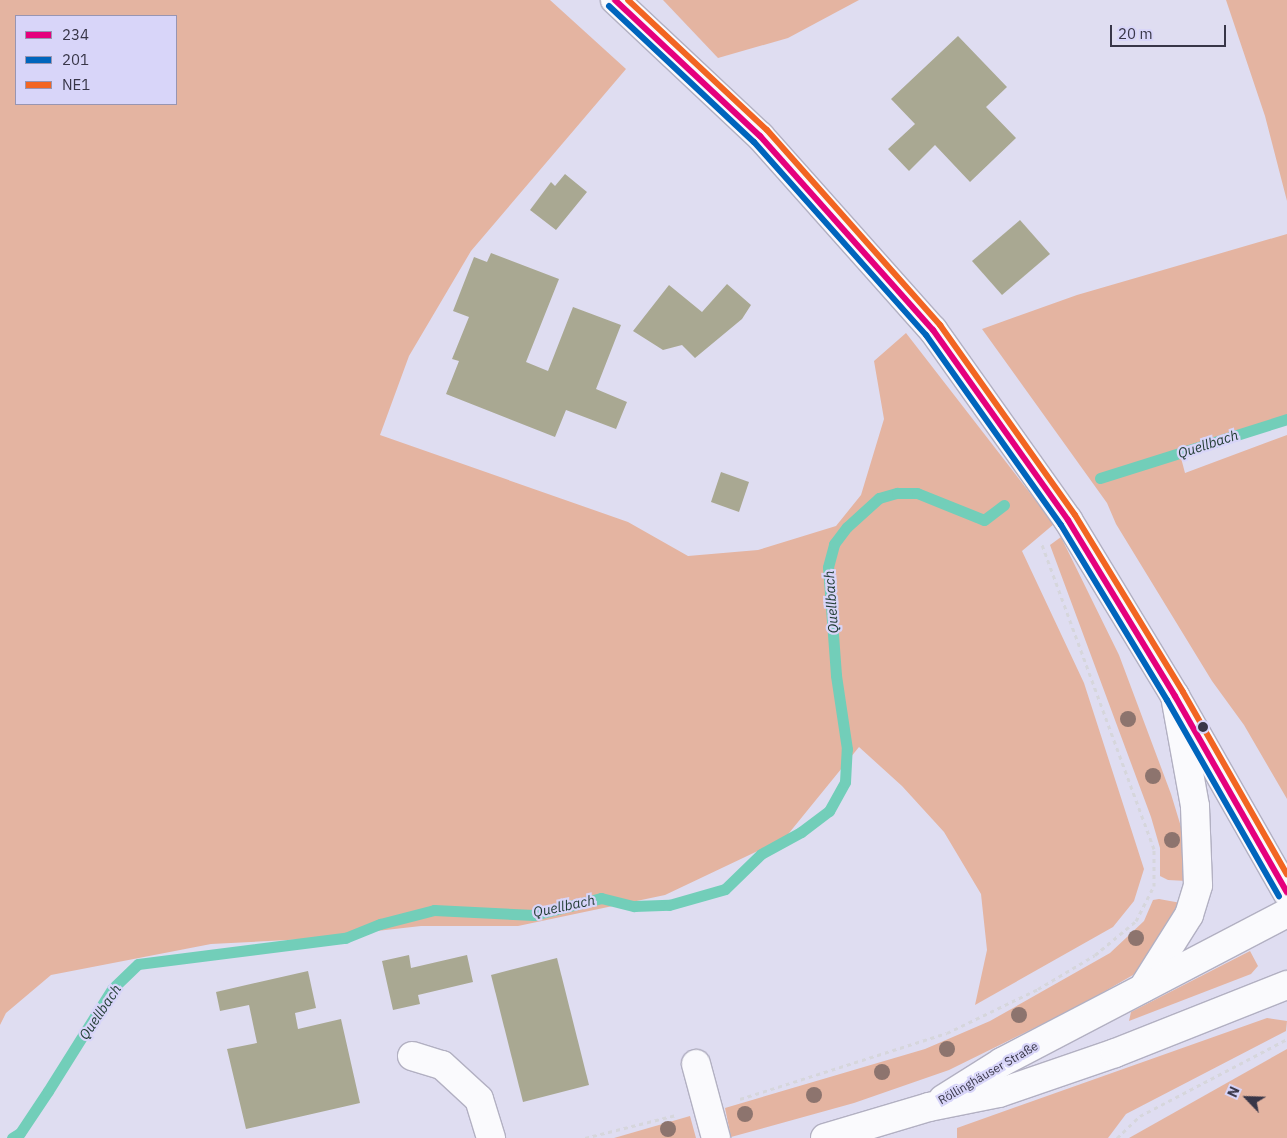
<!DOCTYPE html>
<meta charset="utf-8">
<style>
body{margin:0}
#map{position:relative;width:1287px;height:1138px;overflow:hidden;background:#dfddf1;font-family:"IBM Plex Sans",sans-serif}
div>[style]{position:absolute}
.green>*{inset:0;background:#e4b4a1}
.stream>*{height:11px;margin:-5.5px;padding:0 5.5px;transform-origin:5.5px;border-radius:5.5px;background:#72ceb9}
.building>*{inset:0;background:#a9a892}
.path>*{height:3px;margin-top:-1.5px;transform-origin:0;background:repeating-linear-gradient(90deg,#d6d6dc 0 4px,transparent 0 8px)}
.roads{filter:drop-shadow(1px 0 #b2b0c2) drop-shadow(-1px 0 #b2b0c2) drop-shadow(0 1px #b2b0c2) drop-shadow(0 -1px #b2b0c2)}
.minor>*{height:28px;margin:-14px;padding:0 14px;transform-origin:14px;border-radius:14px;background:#fafafd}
.major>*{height:28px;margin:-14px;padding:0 14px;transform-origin:14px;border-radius:14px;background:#fafafd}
.bus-1>*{height:6px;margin:-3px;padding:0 3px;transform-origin:3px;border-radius:3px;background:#e5007d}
.bus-2>*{height:6px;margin:-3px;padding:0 3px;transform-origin:3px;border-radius:3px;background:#0065bd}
.bus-3>*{height:6px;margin:-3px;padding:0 3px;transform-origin:3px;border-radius:3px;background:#f26522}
.trees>*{width:16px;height:16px;margin:-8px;border-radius:50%;background:#8d746e}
.dots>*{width:14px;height:14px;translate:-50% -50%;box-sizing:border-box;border:2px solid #d8d5f9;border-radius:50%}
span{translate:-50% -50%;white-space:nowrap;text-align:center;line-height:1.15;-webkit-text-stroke:4.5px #d8d5f9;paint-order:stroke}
.street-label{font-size:12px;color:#383648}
.water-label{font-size:14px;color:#1f3a31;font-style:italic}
.legend{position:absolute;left:15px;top:15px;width:162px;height:90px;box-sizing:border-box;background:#d8d5f9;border:1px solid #9895b2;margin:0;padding:6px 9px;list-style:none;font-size:15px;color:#383648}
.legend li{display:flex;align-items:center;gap:10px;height:25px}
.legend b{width:25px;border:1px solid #9895b2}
.north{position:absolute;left:1222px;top:1073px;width:50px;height:50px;-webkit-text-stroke:4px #d8d5f9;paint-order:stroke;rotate:294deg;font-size:14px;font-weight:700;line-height:20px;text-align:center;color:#383648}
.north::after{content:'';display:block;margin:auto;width:18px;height:22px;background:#383648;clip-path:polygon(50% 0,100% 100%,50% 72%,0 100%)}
.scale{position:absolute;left:1110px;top:25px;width:116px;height:22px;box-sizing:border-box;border:2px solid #383648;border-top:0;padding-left:6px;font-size:15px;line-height:18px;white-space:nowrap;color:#383648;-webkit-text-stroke:4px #d8d5f9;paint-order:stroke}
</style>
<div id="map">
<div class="green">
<i style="clip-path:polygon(evenodd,0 0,550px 0,626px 69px,471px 251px,409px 356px,380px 435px,628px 522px,688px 556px,758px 550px,836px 526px,861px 495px,884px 419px,874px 361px,906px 333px,1054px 524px,1022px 551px,1084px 683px,1144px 869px,1134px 901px,1113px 927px,975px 1005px,987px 950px,981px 894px,944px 832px,902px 786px,859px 747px,785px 838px,665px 895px,518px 926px,421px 926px,306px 939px,211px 944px,51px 975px,6px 1013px,0 1025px,0 0,16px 16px,176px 16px,176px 104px,16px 104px,16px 16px)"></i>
<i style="clip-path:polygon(663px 0,859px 0,788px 38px,718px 58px)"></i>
<i style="clip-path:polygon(1226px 0,1287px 0,1287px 201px,1265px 116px)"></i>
<i style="clip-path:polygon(1287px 234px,1287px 419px,1180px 454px,1185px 473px,1287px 435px,1287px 799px,1244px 725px,1212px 681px,1116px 524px,1107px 503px,982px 329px,1077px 295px)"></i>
<i style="clip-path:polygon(1061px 537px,1119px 655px,1171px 794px,1185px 840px,1187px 881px,1168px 880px,1160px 876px,1160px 848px,1151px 817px,1050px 545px)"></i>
<i style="clip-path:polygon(1159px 899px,1181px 903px,1146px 964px,1133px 975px,1081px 1005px,949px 1070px,854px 1103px,731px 1137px,725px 1108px,925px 1049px,990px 1021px,1110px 953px,1144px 921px,1153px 900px)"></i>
<i style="clip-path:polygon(1250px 951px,1258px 966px,1251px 974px,1129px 1021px,1131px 1012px)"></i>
<i style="clip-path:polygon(1267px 1018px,1287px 1021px,1286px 1031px,1126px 1114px,1108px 1138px,957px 1138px,957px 1128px)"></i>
<i style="clip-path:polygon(1287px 1049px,1287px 1138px,1129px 1138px)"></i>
<i style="clip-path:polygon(690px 1116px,696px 1138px,614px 1138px)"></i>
</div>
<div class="stream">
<i style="left:1100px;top:478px;width:196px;rotate:-17.5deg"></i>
<i style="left:12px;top:1138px;width:9px;rotate:-32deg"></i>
<i style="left:20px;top:1133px;width:50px;rotate:-56.3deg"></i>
<i style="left:48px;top:1091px;width:120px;rotate:-57.9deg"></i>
<i style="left:112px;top:989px;width:36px;rotate:-44deg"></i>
<i style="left:138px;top:964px;width:209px;rotate:-7.2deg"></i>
<i style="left:345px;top:938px;width:38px;rotate:-22deg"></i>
<i style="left:380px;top:924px;width:56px;rotate:-14.5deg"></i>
<i style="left:434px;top:910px;width:100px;rotate:2.9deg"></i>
<i style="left:534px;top:915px;width:69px;rotate:-14.2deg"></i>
<i style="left:601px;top:898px;width:34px;rotate:14deg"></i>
<i style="left:634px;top:906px;width:35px;rotate:-2deg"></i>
<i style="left:669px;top:905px;width:58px;rotate:-15.9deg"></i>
<i style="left:725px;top:889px;width:50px;rotate:-44.2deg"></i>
<i style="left:761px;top:854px;width:46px;rotate:-28.8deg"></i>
<i style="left:801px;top:832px;width:35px;rotate:-37deg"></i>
<i style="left:829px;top:811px;width:33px;rotate:-61deg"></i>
<i style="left:845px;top:782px;width:33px;rotate:-87deg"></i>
<i style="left:847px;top:749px;width:75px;rotate:-98.5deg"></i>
<i style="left:836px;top:675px;width:108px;rotate:-94.2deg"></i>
<i style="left:828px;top:567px;width:24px;rotate:-75deg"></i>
<i style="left:834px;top:544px;width:21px;rotate:-53deg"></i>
<i style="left:847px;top:527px;width:43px;rotate:-42.2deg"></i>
<i style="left:879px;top:498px;width:19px;rotate:-16deg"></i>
<i style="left:897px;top:493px;width:20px"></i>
<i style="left:917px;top:493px;width:72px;rotate:21.9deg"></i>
<i style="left:984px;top:520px;width:25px;rotate:-37deg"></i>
</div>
<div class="building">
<i style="clip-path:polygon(958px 36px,1007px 87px,986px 107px,1016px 138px,970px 182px,935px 145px,909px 171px,888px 149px,915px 124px,891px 99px)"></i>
<i style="clip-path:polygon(565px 174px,587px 192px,556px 230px,530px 210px,551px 182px,555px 186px)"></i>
<i style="clip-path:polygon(1020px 220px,1050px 254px,1002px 295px,972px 261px)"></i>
<i style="clip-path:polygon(491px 253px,559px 279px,526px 362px,548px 371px,573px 307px,621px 325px,596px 389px,627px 402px,616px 429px,566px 410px,555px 437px,446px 394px,459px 361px,452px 359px,469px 317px,453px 311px,474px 257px,487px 262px)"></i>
<i style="clip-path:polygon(727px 284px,751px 305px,742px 319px,695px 358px,682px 345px,663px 350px,633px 331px,669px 285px,702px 312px)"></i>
<i style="clip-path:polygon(721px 472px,749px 482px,739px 512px,711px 502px)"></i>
<i style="clip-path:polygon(409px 955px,411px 968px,467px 955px,473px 982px,418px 995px,420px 1004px,393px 1010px,382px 961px)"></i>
<i style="clip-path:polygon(557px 958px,589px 1085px,523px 1102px,491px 975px)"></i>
<i style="clip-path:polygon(308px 971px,316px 1008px,295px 1013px,298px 1029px,341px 1019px,360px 1103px,246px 1129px,227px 1049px,257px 1043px,249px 1005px,220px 1011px,216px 992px)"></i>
</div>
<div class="path">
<i style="left:740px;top:1099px;width:217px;rotate:-17.7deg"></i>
<i style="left:947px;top:1033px;width:101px;rotate:-25.8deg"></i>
<i style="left:1038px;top:989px;width:66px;rotate:-30.8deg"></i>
<i style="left:1095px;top:955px;width:53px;rotate:-39.7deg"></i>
<i style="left:1136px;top:921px;width:39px;rotate:-63deg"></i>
<i style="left:1154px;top:886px;width:37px;rotate:-90deg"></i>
<i style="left:1154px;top:849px;width:325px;rotate:-110.2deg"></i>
<i style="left:585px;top:1138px;width:94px;rotate:-14.2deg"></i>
<i style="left:1117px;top:1138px;width:32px;rotate:-44deg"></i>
<i style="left:1140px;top:1116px;width:166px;rotate:-27.6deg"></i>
</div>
<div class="roads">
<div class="minor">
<i style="left:615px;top:0;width:199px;rotate:43.2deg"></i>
<i style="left:760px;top:136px;width:260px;rotate:48.3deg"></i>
<i style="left:933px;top:330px;width:233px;rotate:54.6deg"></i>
<i style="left:1068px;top:520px;width:206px;rotate:58.7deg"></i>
<i style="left:1175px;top:696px;width:226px;rotate:60.3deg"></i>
<i style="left:412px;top:1056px;width:31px;rotate:17deg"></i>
<i style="left:442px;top:1065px;width:50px;rotate:42.6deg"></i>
<i style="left:479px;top:1099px;width:41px;rotate:72.9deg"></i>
<i style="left:696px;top:1064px;width:77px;rotate:74.9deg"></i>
</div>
<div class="major">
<i style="left:1143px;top:988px;width:86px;rotate:-57.8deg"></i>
<i style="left:1189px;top:915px;width:31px;rotate:-73deg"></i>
<i style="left:1198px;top:885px;width:79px;rotate:-92.2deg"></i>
<i style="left:1195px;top:806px;width:112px;rotate:-100.3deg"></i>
<i style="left:943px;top:1099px;width:70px;rotate:-32.1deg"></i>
<i style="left:1002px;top:1062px;width:322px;rotate:-27.6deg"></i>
<i style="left:825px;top:1138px;width:109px;rotate:-16.6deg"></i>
<i style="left:929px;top:1107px;width:71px;rotate:-11.3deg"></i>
<i style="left:999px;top:1093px;width:123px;rotate:-19deg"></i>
<i style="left:1115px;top:1053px;width:185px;rotate:-21.6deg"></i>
</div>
</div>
<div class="bus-1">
<i style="left:615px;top:0;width:199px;rotate:43.2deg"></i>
<i style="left:760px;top:136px;width:260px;rotate:48.3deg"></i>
<i style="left:933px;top:330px;width:233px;rotate:54.6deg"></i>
<i style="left:1068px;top:520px;width:206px;rotate:58.7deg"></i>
<i style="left:1175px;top:696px;width:226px;rotate:60.3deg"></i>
</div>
<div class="bus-2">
<i style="left:609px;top:6px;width:199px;rotate:43.2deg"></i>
<i style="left:754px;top:142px;width:259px;rotate:48.3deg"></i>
<i style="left:926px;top:335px;width:233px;rotate:54.6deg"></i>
<i style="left:1061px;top:525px;width:205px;rotate:58.8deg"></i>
<i style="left:1167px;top:700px;width:226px;rotate:60.3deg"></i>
</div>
<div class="bus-3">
<i style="left:628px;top:0;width:190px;rotate:43.1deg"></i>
<i style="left:767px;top:130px;width:261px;rotate:48.4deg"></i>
<i style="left:940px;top:325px;width:233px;rotate:54.6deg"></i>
<i style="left:1075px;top:515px;width:207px;rotate:58.6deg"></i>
<i style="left:1183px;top:692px;width:210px;rotate:60.3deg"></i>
</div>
<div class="trees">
<i style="left:1128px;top:719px"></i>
<i style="left:1153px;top:776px"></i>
<i style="left:1172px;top:840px"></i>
<i style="left:1136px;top:938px"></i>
<i style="left:1019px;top:1015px"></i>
<i style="left:947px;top:1049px"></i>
<i style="left:882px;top:1072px"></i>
<i style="left:814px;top:1095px"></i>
<i style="left:745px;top:1114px"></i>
<i style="left:668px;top:1129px"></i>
</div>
<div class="dots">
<i style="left:1203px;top:727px;background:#383648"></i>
</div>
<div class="street-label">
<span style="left:988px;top:1073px;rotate:-30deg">Röllinghäuser Straße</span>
</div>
<div class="water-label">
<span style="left:1208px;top:444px;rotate:-18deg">Quellbach</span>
<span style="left:831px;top:602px;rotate:-94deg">Quellbach</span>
<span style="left:564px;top:906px;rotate:-12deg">Quellbach</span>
<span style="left:100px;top:1012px;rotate:-56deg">Quellbach</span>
</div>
<ul class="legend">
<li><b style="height:6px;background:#e5007d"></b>234</li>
<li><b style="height:6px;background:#0065bd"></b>201</li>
<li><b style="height:6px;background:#f26522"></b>NE1</li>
</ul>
<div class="north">N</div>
<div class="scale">20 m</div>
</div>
